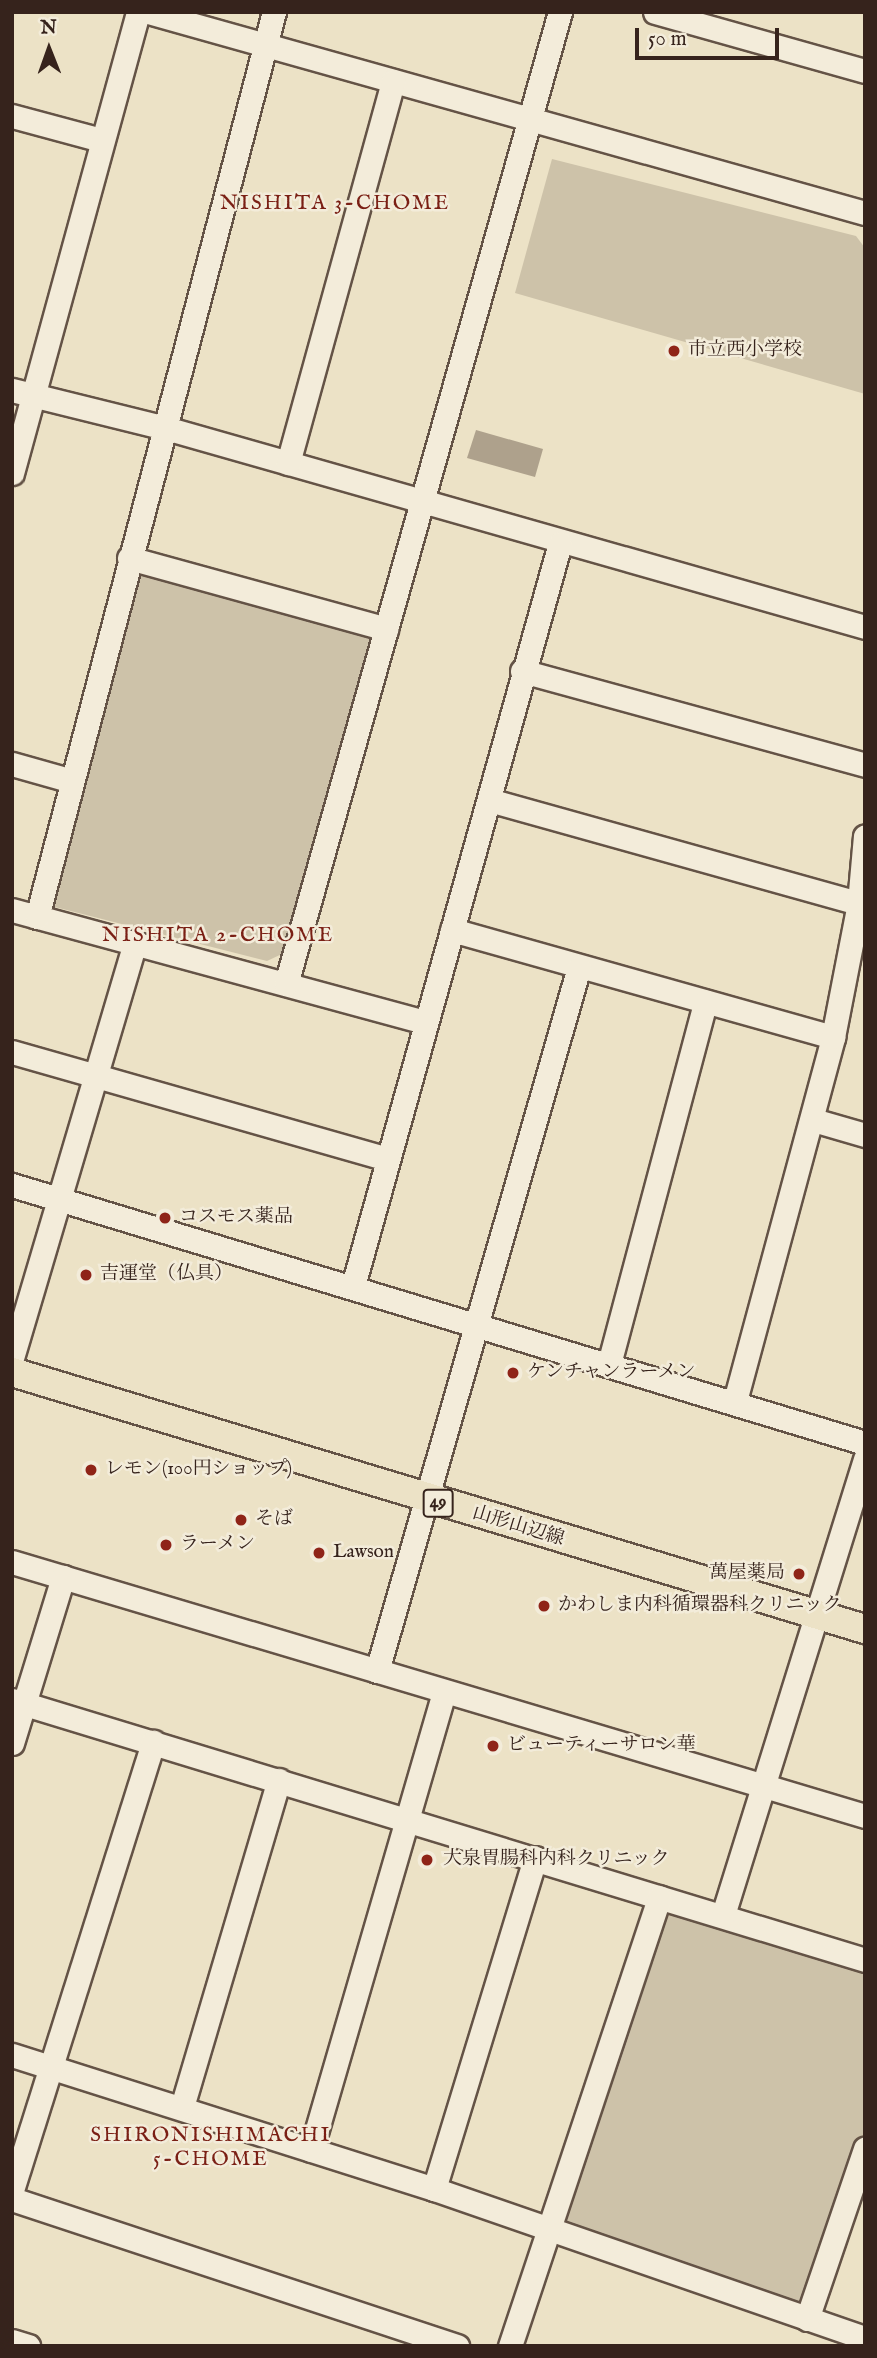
<!DOCTYPE html>
<meta charset="utf-8">
<style>
body{margin:0}
#map{position:relative;width:877px;height:2358px;overflow:hidden;background:#ece2c6;font-family:"IM FELL English","Noto Serif JP",serif}
div>[style]{position:absolute}
.green>*{inset:0;background:#cdc2a9}
.water>*{inset:0;background:#aea18c}
.roads{filter:drop-shadow(2px 0 #645346) drop-shadow(-2px 0 #645346) drop-shadow(0 2px #645346) drop-shadow(0 -2px #645346)}
.minor>*{height:23px;margin:-11.5px;padding:0 11.5px;transform-origin:11.5px;border-radius:11.5px;background:#f3ecda}
.major>*{height:28px;margin:-14px;padding:0 14px;transform-origin:14px;border-radius:14px;background:#ece2c6}
.dots>*{width:19px;height:19px;translate:-50% -50%;box-sizing:border-box;border:4px solid #f3ecda;border-radius:50%}
span{translate:-50% -50%;white-space:nowrap;text-align:center;line-height:1.15;-webkit-text-stroke:5px #f3ecda;paint-order:stroke}
.shield-label span{padding:2px 5px;background:#f3ecda;border:2px solid;border-radius:5px;-webkit-text-stroke-width:0}
.shield-label{font-size:18px;color:#36231c;font-weight:700}
.poi-label{font-size:19px;color:#36231c}
.left{translate:0 -50%;text-align:left}
.right{translate:-100% -50%;text-align:right}
.street-label{font-size:19px;color:#36231c}
.neighbourhood-label{font-size:21px;color:#7a1f14;letter-spacing:2px}
.frame{position:absolute;inset:0;border:14px solid #36231c;pointer-events:none}
.north{position:absolute;left:14px;top:14px;width:70px;height:70px;-webkit-text-stroke:5px #f3ecda;paint-order:stroke;rotate:359deg;font-size:19px;font-weight:700;line-height:28px;text-align:center;color:#36231c}
.north::after{content:'';display:block;margin:auto;width:24px;height:32px;background:#36231c;clip-path:polygon(50% 0,100% 100%,50% 72%,0 100%)}
.scale{position:absolute;left:635px;top:28px;width:144px;height:32px;box-sizing:border-box;border:4px solid #36231c;border-top:0;padding-left:9px;font-size:21px;line-height:24px;white-space:nowrap;color:#36231c;-webkit-text-stroke:5px #f3ecda;paint-order:stroke}
</style>
<div id="map">
<div class="green">
<i style="clip-path:polygon(552px 159px,856px 236px,865px 248px,865px 394px,515px 293px)"></i>
<i style="clip-path:polygon(136px 570px,372px 637px,284px 953px,267px 961px,51px 906px)"></i>
<i style="clip-path:polygon(664px 1905px,865px 1967px,865px 2130px,804px 2309px,559px 2222px)"></i>
</div>
<div class="water">
<i style="clip-path:polygon(476px 430px,543px 449px,535px 477px,467px 458px)"></i>
</div>
<div class="roads">
<div class="minor">
<i style="left:148px;top:12px;width:745px;rotate:15.66deg"></i>
<i style="left:655px;top:12px;width:218px;rotate:15.7deg"></i>
<i style="left:12px;top:116px;width:92px;rotate:15.1deg"></i>
<i style="left:12px;top:390px;width:154px;rotate:13.9deg"></i>
<i style="left:162px;top:427px;width:731px;rotate:15.88deg"></i>
<i style="left:288px;top:463px;width:396px;rotate:-74.6deg"></i>
<i style="left:12px;top:473px;width:478px;rotate:-74.7deg"></i>
<i style="left:129px;top:558px;width:267px;rotate:15.4deg"></i>
<i style="left:522px;top:671px;width:356px;rotate:15.3deg"></i>
<i style="left:12px;top:764px;width:59px;rotate:15.7deg"></i>
<i style="left:489px;top:800px;width:384px;rotate:15.6deg"></i>
<i style="left:12px;top:910px;width:428px;rotate:15.2deg"></i>
<i style="left:37px;top:917px;width:936px;rotate:-75.33deg"></i>
<i style="left:452px;top:930px;width:396px;rotate:15.7deg"></i>
<i style="left:286px;top:984px;width:1010px;rotate:-74.26deg"></i>
<i style="left:12px;top:1052px;width:391px;rotate:15.9deg"></i>
<i style="left:813px;top:1120px;width:54px;rotate:16.1deg"></i>
<i style="left:12px;top:1185px;width:891px;rotate:16.83deg"></i>
<i style="left:353px;top:1286px;width:771px;rotate:-74.43deg"></i>
<i style="left:12px;top:1358px;width:432px;rotate:-73.5deg"></i>
<i style="left:609px;top:1364px;width:375px;rotate:-75.1deg"></i>
<i style="left:735px;top:1401px;width:377px;rotate:-74.9deg"></i>
<i style="left:833px;top:1037px;width:136px;rotate:-79deg"></i>
<i style="left:859px;top:903px;width:67px;rotate:-84.9deg"></i>
<i style="left:12px;top:1562px;width:890px;rotate:16.58deg"></i>
<i style="left:377px;top:1671px;width:732px;rotate:-73.99deg"></i>
<i style="left:12px;top:1700px;width:892px;rotate:16.95deg"></i>
<i style="left:12px;top:1743px;width:174px;rotate:-72.9deg"></i>
<i style="left:723px;top:1915px;width:478px;rotate:-72.7deg"></i>
<i style="left:12px;top:2055px;width:443px;rotate:17.6deg"></i>
<i style="left:434px;top:2189px;width:456px;rotate:19.1deg"></i>
<i style="left:182px;top:2107px;width:341px;rotate:-73.5deg"></i>
<i style="left:311px;top:2150px;width:477px;rotate:-73.8deg"></i>
<i style="left:434px;top:2189px;width:346px;rotate:-73deg"></i>
<i style="left:12px;top:2190px;width:470px;rotate:-72.5deg"></i>
<i style="left:12px;top:2199px;width:469px;rotate:18.3deg"></i>
<i style="left:807px;top:2319px;width:180px;rotate:-71.2deg"></i>
<i style="left:12px;top:2341px;width:17px;rotate:17deg"></i>
<i style="left:510px;top:2346px;width:473px;rotate:-71.6deg"></i>
</div>
<div class="major">
<i style="left:12px;top:1372px;width:891px;rotate:16.77deg"></i>
</div>
</div>
<div class="dots">
<i style="left:674px;top:351px;background:#8f2418"></i>
<i style="left:165px;top:1218px;background:#8f2418"></i>
<i style="left:86px;top:1275px;background:#8f2418"></i>
<i style="left:513px;top:1373px;background:#8f2418"></i>
<i style="left:91px;top:1470px;background:#8f2418"></i>
<i style="left:241px;top:1520px;background:#8f2418"></i>
<i style="left:166px;top:1545px;background:#8f2418"></i>
<i style="left:319px;top:1553px;background:#8f2418"></i>
<i style="left:799px;top:1574px;background:#8f2418"></i>
<i style="left:544px;top:1606px;background:#8f2418"></i>
<i style="left:493px;top:1746px;background:#8f2418"></i>
<i style="left:427px;top:1860px;background:#8f2418"></i>
</div>
<div class="shield-label">
<span style="left:438px;top:1503px">49</span>
</div>
<div class="poi-label">
<span class="left" style="left:688px;top:351px">市立西小学校</span>
<span class="left" style="left:179px;top:1218px">コスモス薬品</span>
<span class="left" style="left:100px;top:1275px">吉運堂（仏具）</span>
<span class="left" style="left:527px;top:1373px">ケンチャンラーメン</span>
<span class="left" style="left:105px;top:1470px">レモン(100円ショップ)</span>
<span class="left" style="left:255px;top:1520px">そば</span>
<span class="left" style="left:180px;top:1545px">ラーメン</span>
<span class="left" style="left:333px;top:1553px">Lawson</span>
<span class="right" style="left:785px;top:1574px">萬屋薬局</span>
<span class="left" style="left:558px;top:1606px">かわしま内科循環器科クリニック</span>
<span class="left" style="left:507px;top:1746px">ビューティーサロン華</span>
<span class="left" style="left:443px;top:1860px">大泉胃腸科内科クリニック</span>
</div>
<div class="street-label">
<span style="left:518px;top:1527px;rotate:17deg">山形山辺線</span>
</div>
<div class="neighbourhood-label">
<span style="left:335px;top:204px">NISHITA 3-CHOME</span>
<span style="left:218px;top:936px">NISHITA 2-CHOME</span>
<span style="left:211px;top:2148px">SHIRONISHIMACHI<br>5-CHOME</span>
</div>
<div class="frame"></div>
<div class="north">N</div>
<div class="scale">50 m</div>
</div>
